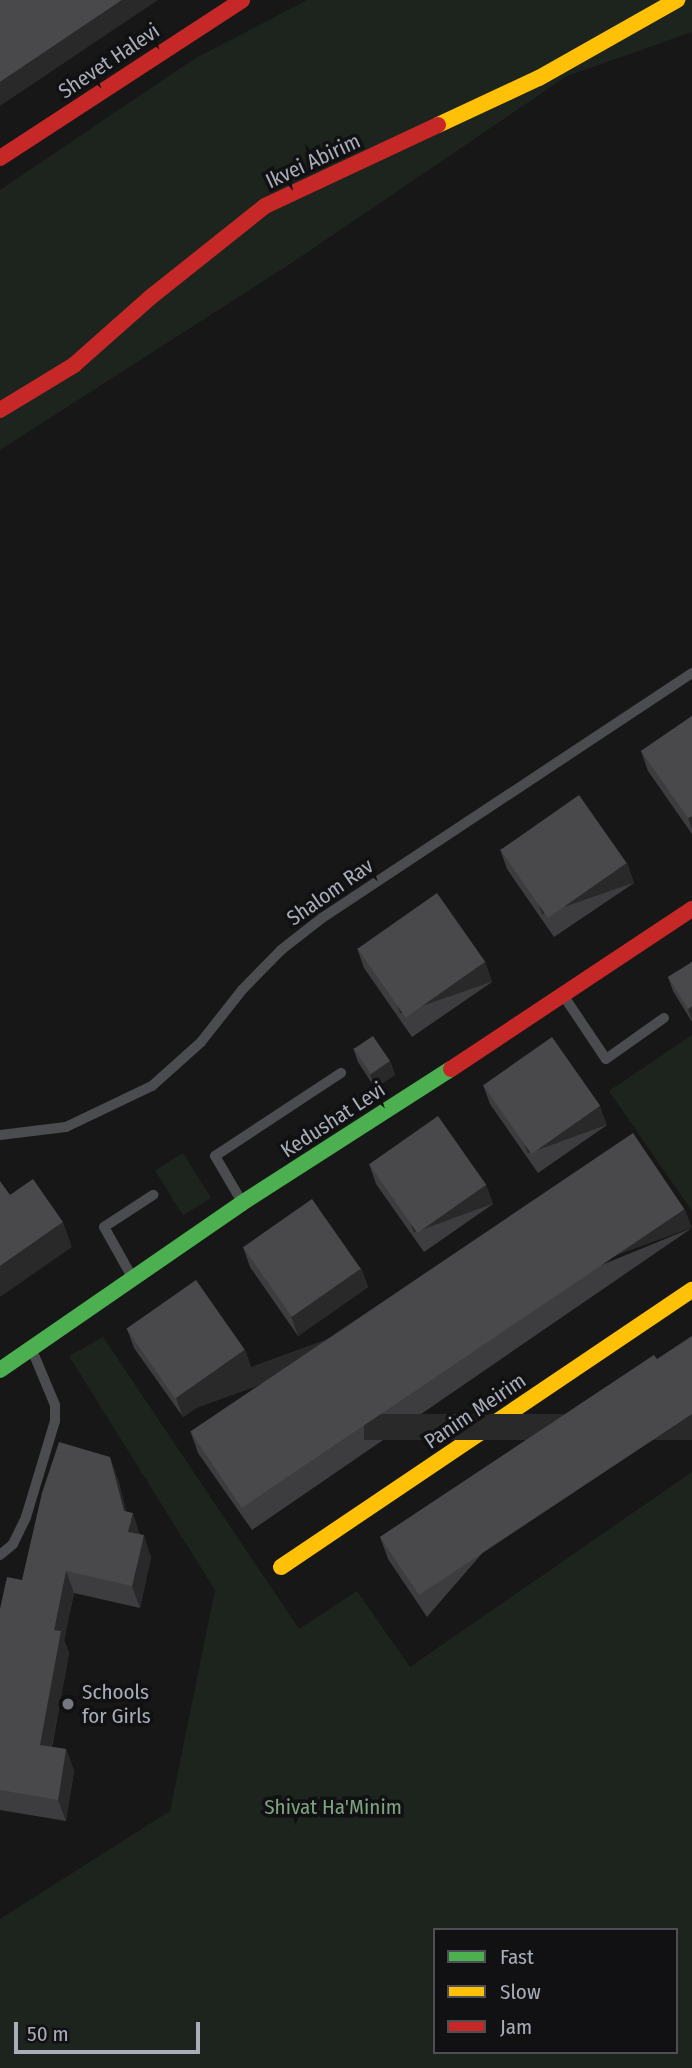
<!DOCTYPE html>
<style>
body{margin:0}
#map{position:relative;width:692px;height:2068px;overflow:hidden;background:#171717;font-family:"Fira Sans Condensed",sans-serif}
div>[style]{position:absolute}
.green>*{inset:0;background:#1d241e;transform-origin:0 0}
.lane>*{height:10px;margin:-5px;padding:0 5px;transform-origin:5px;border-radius:5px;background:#4b4c50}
.fast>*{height:16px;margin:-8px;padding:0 8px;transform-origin:8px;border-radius:8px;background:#4caf50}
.slow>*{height:16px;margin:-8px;padding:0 8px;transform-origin:8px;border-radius:8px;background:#ffc107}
.jam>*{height:16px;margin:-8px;padding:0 8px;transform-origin:8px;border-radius:8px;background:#c62828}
.wall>*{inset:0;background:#3d3d3f}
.shaded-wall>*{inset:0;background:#29292a;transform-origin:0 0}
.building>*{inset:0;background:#49494c;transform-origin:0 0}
.dots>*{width:19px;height:19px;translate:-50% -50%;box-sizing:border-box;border:4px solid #111113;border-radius:50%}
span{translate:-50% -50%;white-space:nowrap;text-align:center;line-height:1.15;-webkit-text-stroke:7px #111113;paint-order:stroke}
.street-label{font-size:21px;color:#a8adb8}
.poi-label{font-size:21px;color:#a8adb8}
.left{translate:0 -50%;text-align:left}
.park-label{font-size:21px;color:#7fa381}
.legend{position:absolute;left:433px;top:1928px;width:245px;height:126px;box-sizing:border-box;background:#111113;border:2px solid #4d4f55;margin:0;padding:9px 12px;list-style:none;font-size:21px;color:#a8adb8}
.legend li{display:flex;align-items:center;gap:14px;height:35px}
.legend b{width:35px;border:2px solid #4d4f55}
.scale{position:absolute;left:14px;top:2022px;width:186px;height:32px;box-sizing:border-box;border:4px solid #a8adb8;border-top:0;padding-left:9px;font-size:21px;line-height:24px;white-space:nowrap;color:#a8adb8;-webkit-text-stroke:5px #111113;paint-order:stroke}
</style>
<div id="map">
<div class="green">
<i style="clip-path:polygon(307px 0,692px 0,692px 32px,567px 76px,293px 262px,0 450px,0 190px,194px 59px)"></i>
<i style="clip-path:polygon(692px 1035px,692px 1211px,609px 1091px)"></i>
<i style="left:183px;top:1153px;width:53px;height:33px;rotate:58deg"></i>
<i style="clip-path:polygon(evenodd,103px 1337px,299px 1629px,357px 1591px,410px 1667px,692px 1472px,692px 2068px,0 2068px,0 1919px,170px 1811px,215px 1590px,69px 1356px,103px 1337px,435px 1930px,676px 1930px,676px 2052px,435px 2052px,435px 1930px)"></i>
</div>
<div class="lane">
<i style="left:565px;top:998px;width:73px;rotate:56.1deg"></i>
<i style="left:606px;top:1059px;width:71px;rotate:-35.3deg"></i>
<i style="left:0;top:1135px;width:66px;rotate:-6.9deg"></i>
<i style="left:66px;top:1127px;width:95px;rotate:-25.5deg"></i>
<i style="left:152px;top:1086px;width:66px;rotate:-41.9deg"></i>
<i style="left:201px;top:1042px;width:66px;rotate:-51.7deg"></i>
<i style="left:242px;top:990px;width:56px;rotate:-45.7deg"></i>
<i style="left:281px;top:950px;width:52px;rotate:-38deg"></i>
<i style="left:322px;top:918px;width:444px;rotate:-33.5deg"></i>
<i style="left:242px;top:1202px;width:53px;rotate:-120.4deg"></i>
<i style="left:215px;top:1156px;width:151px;rotate:-33.4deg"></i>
<i style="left:132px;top:1277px;width:57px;rotate:-119.2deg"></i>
<i style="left:104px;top:1227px;width:59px;rotate:-33.1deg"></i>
<i style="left:0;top:1555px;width:17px;rotate:-40deg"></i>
<i style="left:13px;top:1544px;width:30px;rotate:-64deg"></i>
<i style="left:26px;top:1517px;width:100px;rotate:-73.2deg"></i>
<i style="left:55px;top:1421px;width:16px;rotate:-90deg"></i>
<i style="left:55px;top:1405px;width:60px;rotate:-112.7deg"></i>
</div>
<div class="fast">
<i style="left:0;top:1370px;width:294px;rotate:-34.6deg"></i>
<i style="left:242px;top:1203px;width:248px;rotate:-32.7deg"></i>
</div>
<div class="slow">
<i style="left:438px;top:125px;width:111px;rotate:-25deg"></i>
<i style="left:539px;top:78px;width:159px;rotate:-29.5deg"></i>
<i style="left:281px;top:1567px;width:496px;rotate:-34deg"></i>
</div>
<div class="jam">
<i style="left:0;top:158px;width:289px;rotate:-33.1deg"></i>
<i style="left:0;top:410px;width:87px;rotate:-31.3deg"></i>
<i style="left:74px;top:365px;width:104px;rotate:-41.5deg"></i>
<i style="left:152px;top:296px;width:144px;rotate:-38.5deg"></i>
<i style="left:265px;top:206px;width:191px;rotate:-25.1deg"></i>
<i style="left:451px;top:1069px;width:289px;rotate:-33.6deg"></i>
</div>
<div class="wall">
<i style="clip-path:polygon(692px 716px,692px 834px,648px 771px,641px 751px)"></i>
<i style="clip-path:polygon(500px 849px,627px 863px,634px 883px,554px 937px,507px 869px)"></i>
<i style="clip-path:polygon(357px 948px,485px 962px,492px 982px,412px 1037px,364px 968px)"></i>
<i style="clip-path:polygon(692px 962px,692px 1022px,673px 991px,668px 977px)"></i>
<i style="clip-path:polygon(353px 1048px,390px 1061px,395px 1075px,375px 1088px,358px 1062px)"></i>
<i style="clip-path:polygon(483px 1085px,607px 1125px,538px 1173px,490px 1104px)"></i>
<i style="clip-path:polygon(369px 1164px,486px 1185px,493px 1204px,424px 1252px,376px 1184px)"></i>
<i style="clip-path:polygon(692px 1228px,252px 1530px,198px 1453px,191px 1433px)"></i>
<i style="clip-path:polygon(243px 1247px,361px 1268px,368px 1287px,298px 1336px,250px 1267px)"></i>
<i style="clip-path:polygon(127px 1329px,252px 1369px,183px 1417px,134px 1348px)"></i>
<i style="clip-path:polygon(654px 1355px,427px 1617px,388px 1559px,380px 1537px)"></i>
<i style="clip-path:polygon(118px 1479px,126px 1512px,140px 1534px,151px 1557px,140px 1608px,74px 1593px,64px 1640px,69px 1653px,52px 1747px,66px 1749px,74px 1771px,66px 1821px,0 1810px,0 1609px,22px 1580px)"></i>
</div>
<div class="shaded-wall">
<i style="clip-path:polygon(122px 0,158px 0,0 106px,0 82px)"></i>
<i style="clip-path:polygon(692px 816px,692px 830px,688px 818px)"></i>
<i style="left:627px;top:863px;width:21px;height:97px;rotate:71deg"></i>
<i style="left:485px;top:962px;width:21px;height:97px;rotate:71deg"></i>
<i style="clip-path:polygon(692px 1006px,692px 1021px,688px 1009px)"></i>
<i style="clip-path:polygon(390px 1061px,395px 1075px,375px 1088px,370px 1075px)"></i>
<i style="left:600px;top:1106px;width:20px;height:84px;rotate:70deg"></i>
<i style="left:486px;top:1185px;width:20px;height:84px;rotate:70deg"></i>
<i style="left:685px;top:1209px;width:20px;height:533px;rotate:70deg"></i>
<i style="clip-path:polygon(63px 1222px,72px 1247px,0 1297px,0 1266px)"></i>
<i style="clip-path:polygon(361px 1268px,368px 1287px,298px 1336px,291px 1316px)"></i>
<i style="clip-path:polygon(245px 1349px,252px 1369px,183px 1417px,176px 1398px)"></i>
<i style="left:692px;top:1414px;width:26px;height:328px;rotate:90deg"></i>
<i style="clip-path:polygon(110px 1457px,118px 1479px,130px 1525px,133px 1513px,140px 1535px,128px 1532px)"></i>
<i style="clip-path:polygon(144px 1535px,151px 1557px,140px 1608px,132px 1586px)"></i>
<i style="clip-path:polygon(66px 1571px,74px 1593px,64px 1640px,69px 1653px,48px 1766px,40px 1745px,54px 1630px)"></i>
<i style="clip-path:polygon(66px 1749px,74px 1771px,66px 1821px,58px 1800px)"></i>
</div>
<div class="building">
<i style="clip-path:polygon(0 0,122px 0,0 82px)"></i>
<i style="clip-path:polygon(692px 716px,692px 816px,688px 818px,641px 751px)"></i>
<i style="left:579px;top:795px;width:83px;height:96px;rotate:55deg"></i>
<i style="left:437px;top:893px;width:84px;height:97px;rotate:55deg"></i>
<i style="clip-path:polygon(692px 962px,692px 1006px,688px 1009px,668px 977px)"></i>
<i style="left:373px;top:1036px;width:30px;height:23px;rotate:56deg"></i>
<i style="left:552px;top:1037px;width:84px;height:84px;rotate:55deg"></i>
<i style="left:438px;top:1116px;width:84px;height:84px;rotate:55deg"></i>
<i style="left:633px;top:1133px;width:92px;height:534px;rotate:56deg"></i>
<i style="clip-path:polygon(33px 1179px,63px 1222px,0 1266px,0 1181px,10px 1195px)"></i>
<i style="left:312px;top:1199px;width:85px;height:84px;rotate:55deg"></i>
<i style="left:196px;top:1280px;width:85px;height:85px;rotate:55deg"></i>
<i style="clip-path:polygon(692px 1336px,692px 1414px,419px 1595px,380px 1537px,654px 1355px,657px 1359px)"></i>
<i style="clip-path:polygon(59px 1442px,110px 1457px,124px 1511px,133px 1513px,128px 1532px,144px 1535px,132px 1586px,66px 1571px,54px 1630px,61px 1631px,40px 1745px,66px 1749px,58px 1800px,0 1790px,0 1609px,7px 1577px,22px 1580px,42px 1493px)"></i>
</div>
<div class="dots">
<i style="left:68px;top:1704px;background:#757880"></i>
</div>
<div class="street-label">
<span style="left:109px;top:61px;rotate:-34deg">Shevet Halevi</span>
<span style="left:313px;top:161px;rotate:-25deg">Ikvei Abirim</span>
<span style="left:330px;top:892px;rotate:-35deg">Shalom Rav</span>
<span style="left:333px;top:1120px;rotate:-33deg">Kedushat Levi</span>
<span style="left:475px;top:1411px;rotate:-34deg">Panim Meirim</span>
</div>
<div class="poi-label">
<span class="left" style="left:82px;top:1704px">Schools<br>for Girls</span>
</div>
<div class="park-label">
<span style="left:333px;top:1807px">Shivat Ha'Minim</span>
</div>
<ul class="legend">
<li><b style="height:9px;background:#4caf50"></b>Fast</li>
<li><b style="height:9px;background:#ffc107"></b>Slow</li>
<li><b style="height:9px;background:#c62828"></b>Jam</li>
</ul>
<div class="scale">50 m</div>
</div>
